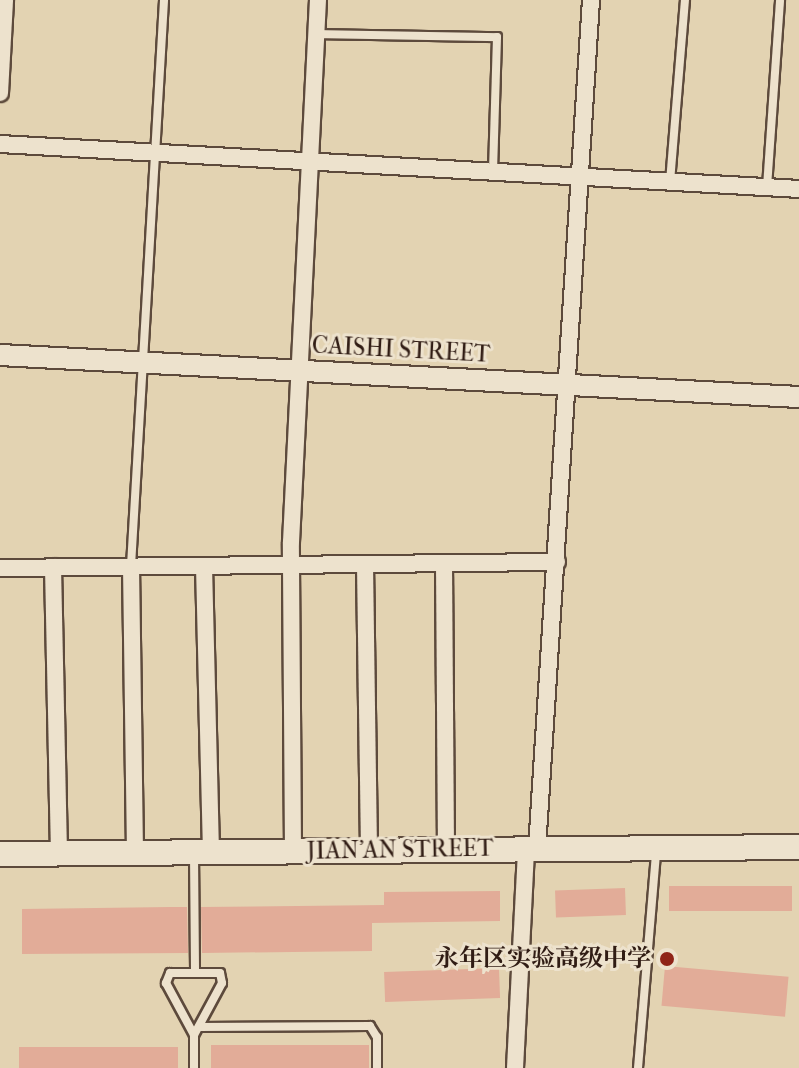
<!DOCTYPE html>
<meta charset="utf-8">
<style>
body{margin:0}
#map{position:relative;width:799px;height:1068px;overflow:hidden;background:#e3d3b2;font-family:"IM FELL French Canon","Noto Serif SC",serif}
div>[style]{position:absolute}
.building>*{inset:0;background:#e2ac98;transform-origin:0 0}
.roads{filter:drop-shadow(2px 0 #5d4a3c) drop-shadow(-2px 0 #5d4a3c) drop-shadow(0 2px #5d4a3c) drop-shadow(0 -2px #5d4a3c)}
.service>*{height:8px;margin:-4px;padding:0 4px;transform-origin:4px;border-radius:4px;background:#ede2cd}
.minor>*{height:16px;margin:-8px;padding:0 8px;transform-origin:8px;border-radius:8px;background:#ede2cd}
.tertiary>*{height:20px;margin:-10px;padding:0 10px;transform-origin:10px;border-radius:10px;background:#ede2cd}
.secondary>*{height:24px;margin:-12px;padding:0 12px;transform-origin:12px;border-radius:12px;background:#ede2cd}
.dots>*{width:22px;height:22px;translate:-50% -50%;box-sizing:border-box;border:4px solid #ede2cd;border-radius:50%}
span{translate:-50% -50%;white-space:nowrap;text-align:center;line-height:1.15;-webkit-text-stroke:6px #ede2cd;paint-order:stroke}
.street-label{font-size:24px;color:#301c14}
.poi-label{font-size:24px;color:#301c14;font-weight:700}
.right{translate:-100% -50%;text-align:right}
</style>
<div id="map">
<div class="building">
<i style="left:792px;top:886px;width:25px;height:123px;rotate:90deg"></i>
<i style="left:625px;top:888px;width:27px;height:70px;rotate:88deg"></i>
<i style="clip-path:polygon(500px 891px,500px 921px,372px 923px,372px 951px,202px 953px,201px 907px,384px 905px,384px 892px)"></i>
<i style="clip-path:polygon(170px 907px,187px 907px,188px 953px,22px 954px,22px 909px)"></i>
<i style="left:665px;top:966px;width:124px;height:40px;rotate:5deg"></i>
<i style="left:499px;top:968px;width:30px;height:115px;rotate:88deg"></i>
<i style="left:369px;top:1045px;width:23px;height:158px;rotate:90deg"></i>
<i style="left:178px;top:1047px;width:21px;height:159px;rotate:90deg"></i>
</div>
<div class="roads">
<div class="service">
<i style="left:317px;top:34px;width:180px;rotate:1deg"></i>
<i style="left:497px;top:37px;width:135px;rotate:91.7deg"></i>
<i style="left:670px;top:182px;width:183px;rotate:-85.3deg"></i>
<i style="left:767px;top:187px;width:187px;rotate:-86deg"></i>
<i style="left:131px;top:566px;width:567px;rotate:-86.66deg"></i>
<i style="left:194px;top:854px;width:119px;rotate:89.5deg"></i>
<i style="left:199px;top:1027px;width:171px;rotate:-0.3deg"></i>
<i style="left:370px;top:1026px;width:13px;rotate:58deg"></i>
<i style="left:377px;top:1037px;width:31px;rotate:90deg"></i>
<i style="left:194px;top:1068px;width:33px;rotate:-90deg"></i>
<i style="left:194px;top:1035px;width:59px;rotate:-61.7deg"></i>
<i style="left:222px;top:983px;width:10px;rotate:-101deg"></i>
<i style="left:220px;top:973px;width:50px;rotate:180deg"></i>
<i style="left:170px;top:973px;width:11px;rotate:112deg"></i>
<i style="left:166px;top:983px;width:59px;rotate:61.7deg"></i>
<i style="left:638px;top:1068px;width:216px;rotate:-85.2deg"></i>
</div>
<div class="minor">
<i style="left:0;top:93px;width:93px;rotate:-86.9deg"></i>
<i style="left:0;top:144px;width:800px;rotate:3.22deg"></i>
<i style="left:444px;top:563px;width:287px;rotate:89.6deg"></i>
<i style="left:365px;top:564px;width:286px;rotate:89.2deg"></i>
<i style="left:131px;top:566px;width:287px;rotate:89.2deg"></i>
<i style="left:204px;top:566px;width:286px;rotate:88.6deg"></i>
<i style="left:53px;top:567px;width:286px;rotate:88.8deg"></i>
<i style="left:0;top:568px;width:557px;rotate:-0.62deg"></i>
<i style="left:537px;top:849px;width:851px;rotate:-86.36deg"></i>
<i style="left:293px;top:851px;width:309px;rotate:-90.4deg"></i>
<i style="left:291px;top:542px;width:543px;rotate:-87.15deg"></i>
<i style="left:515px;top:1068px;width:219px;rotate:-87.1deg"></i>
</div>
<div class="tertiary">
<i style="left:0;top:355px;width:800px;rotate:3.01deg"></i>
</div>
<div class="secondary">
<i style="left:0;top:854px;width:799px;rotate:-0.5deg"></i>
</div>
</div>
<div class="dots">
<i style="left:667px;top:959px;background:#8f2418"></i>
</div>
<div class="street-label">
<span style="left:401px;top:350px;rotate:3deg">CAISHI STREET</span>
<span style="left:400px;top:850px;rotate:-1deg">JIAN'AN STREET</span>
</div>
<div class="poi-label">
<span class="right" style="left:651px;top:959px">永年区实验高级中学</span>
</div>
</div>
